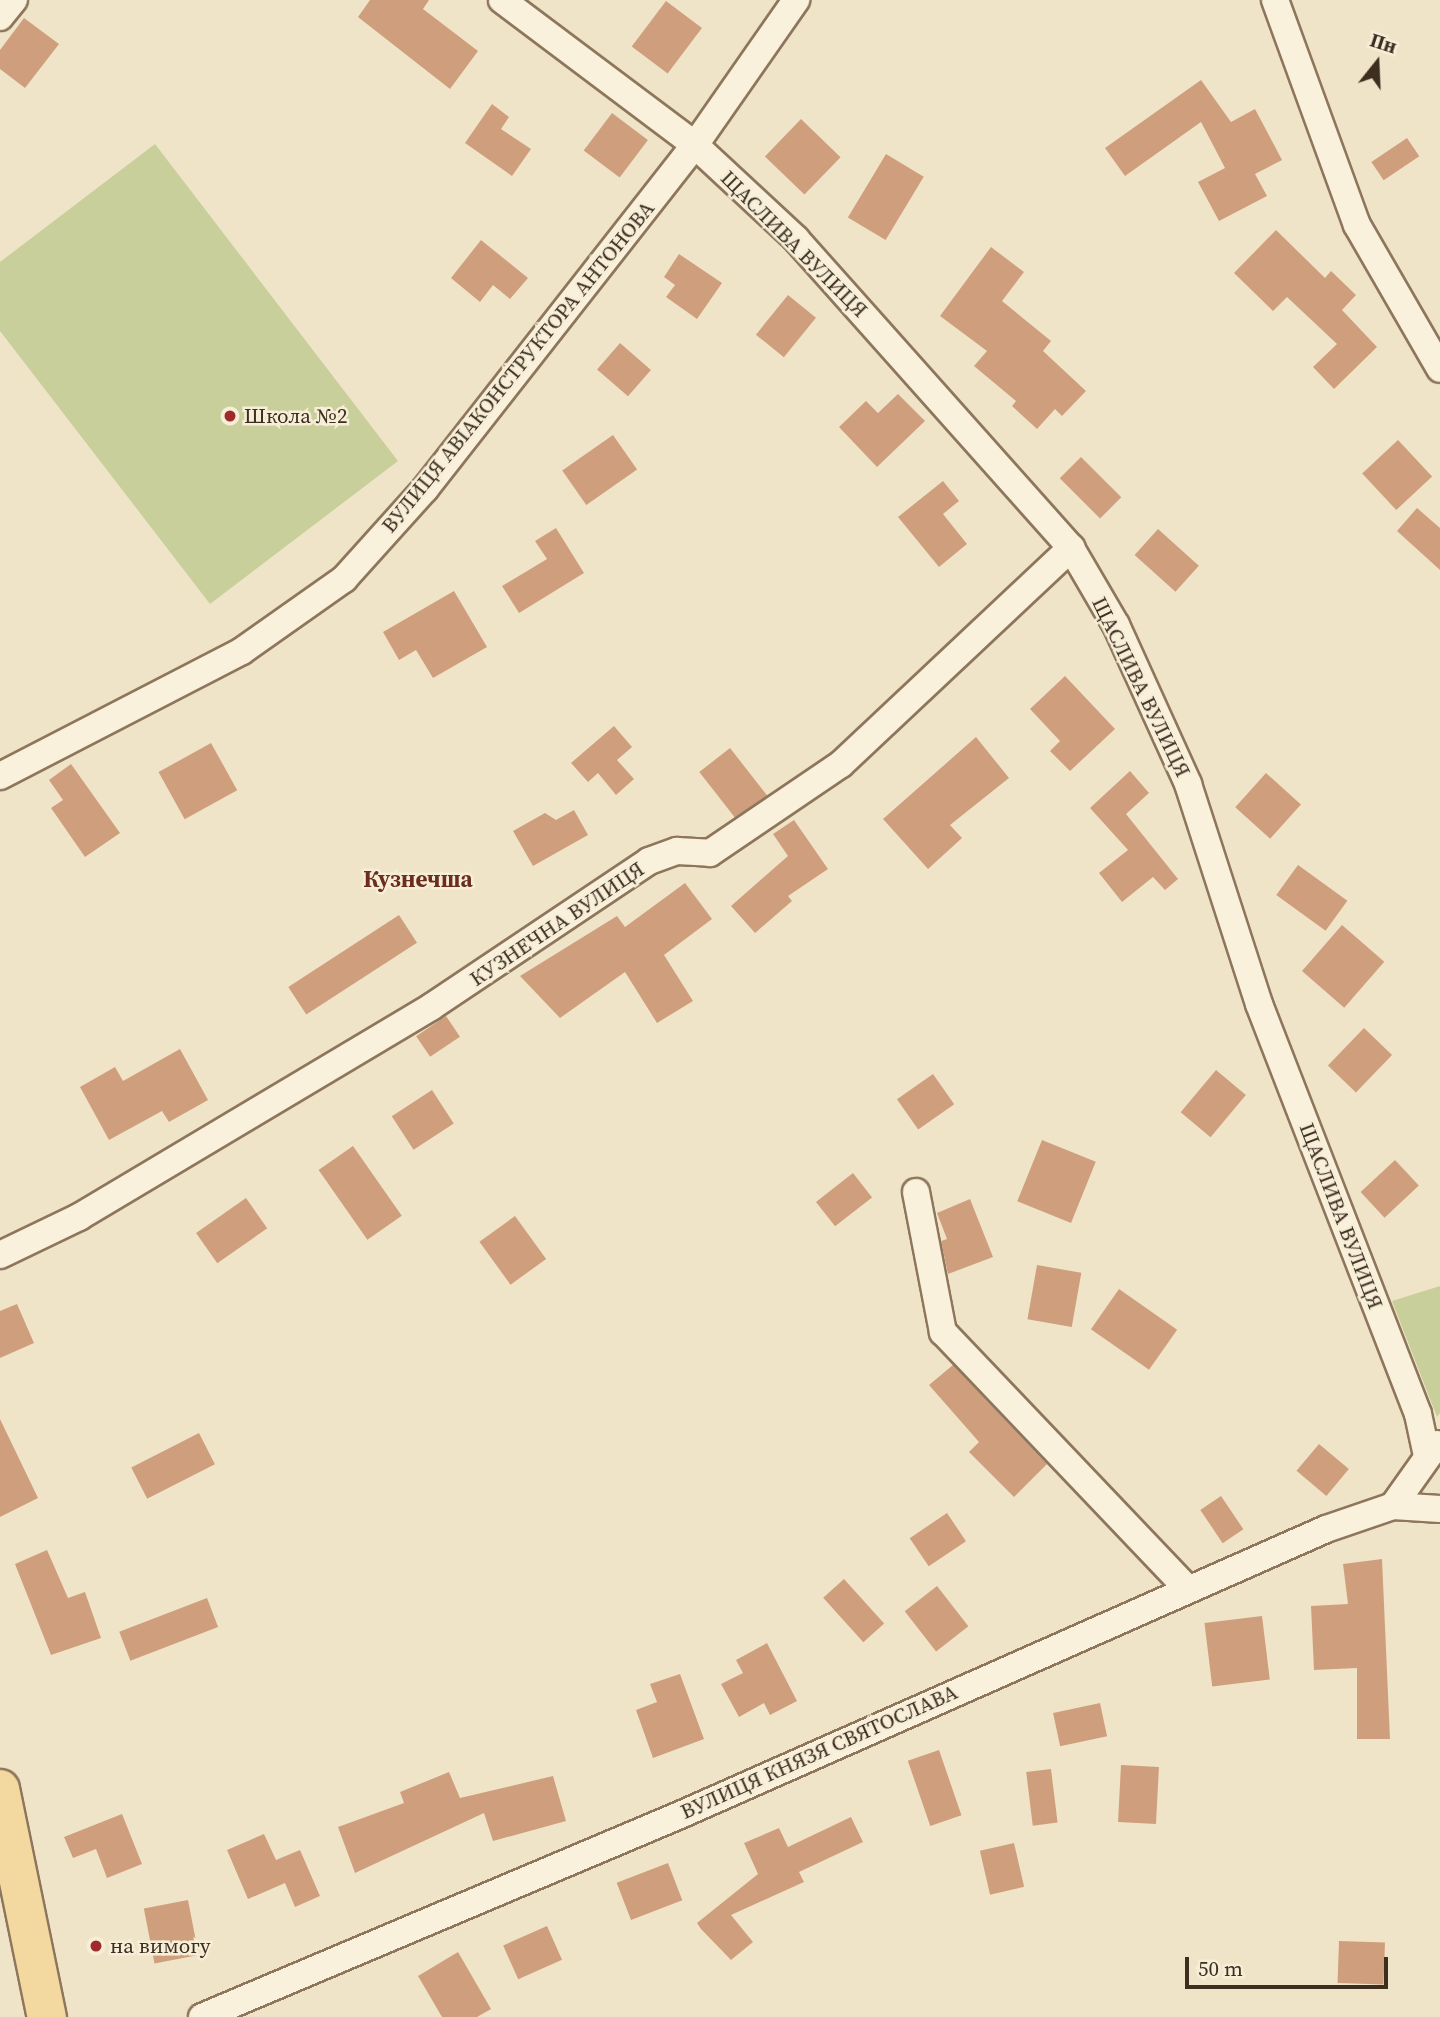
<!DOCTYPE html>
<meta charset="utf-8">
<style>
body{margin:0}
#map{position:relative;width:1440px;height:2017px;overflow:hidden;background:#f0e4c8;font-family:"Source Serif 4",serif}
div>[style]{position:absolute}
.green>*{inset:0;background:#c9cf9b}
.building>*{inset:0;background:#cf9f7d;transform-origin:0 0}
.roads{filter:drop-shadow(2px 0 #8d765c) drop-shadow(-2px 0 #8d765c) drop-shadow(0 2px #8d765c) drop-shadow(0 -2px #8d765c)}
.minor>*{height:26px;margin:-13px;padding:0 13px;transform-origin:13px;border-radius:13px;background:#faf1dc}
.primary>*{height:38px;margin:-19px;padding:0 19px;transform-origin:19px;border-radius:19px;background:#f3d9a0}
.dots>*{width:19px;height:19px;translate:-50% -50%;box-sizing:border-box;border:4px solid #f7eed8;border-radius:50%}
span{translate:-50% -50%;white-space:nowrap;text-align:center;line-height:1.15;-webkit-text-stroke:5px #f7eed8;paint-order:stroke}
.street-label{font-size:21px;color:#3d2e20}
.poi-label{font-size:21px;color:#3d2e20}
.left{translate:0 -50%;text-align:left}
.neighbourhood-label{font-size:23px;color:#6b2e1e;font-weight:700}
.north{position:absolute;left:1342px;top:28px;width:70px;height:70px;-webkit-text-stroke:5px #f7eed8;paint-order:stroke;rotate:18deg;font-size:19px;font-weight:700;line-height:28px;text-align:center;color:#3d2e20}
.north::after{content:'';display:block;margin:auto;width:24px;height:32px;background:#3d2e20;clip-path:polygon(50% 0,100% 100%,50% 72%,0 100%)}
.scale{position:absolute;left:1185px;top:1957px;width:203px;height:32px;box-sizing:border-box;border:4px solid #3d2e20;border-top:0;padding-left:9px;font-size:21px;line-height:24px;white-space:nowrap;color:#3d2e20;-webkit-text-stroke:5px #f7eed8;paint-order:stroke}
</style>
<div id="map">
<div class="green">
<i style="clip-path:polygon(155px 144px,398px 461px,210px 604px,0 331px,0 262px)"></i>
<i style="clip-path:polygon(1440px 1286px,1440px 1413px,1437px 1417px,1392px 1301px)"></i>
</div>
<div class="building">
<i style="clip-path:polygon(370px 0,429px 0,423px 9px,478px 51px,450px 89px,358px 17px)"></i>
<i style="left:666px;top:1px;width:45px;height:57px;rotate:37deg"></i>
<i style="clip-path:polygon(24px 18px,59px 44px,25px 88px,0 69px,0 50px)"></i>
<i style="clip-path:polygon(1201px 80px,1231px 122px,1255px 109px,1282px 160px,1255px 174px,1267px 196px,1219px 221px,1198px 182px,1225px 168px,1201px 122px,1125px 176px,1105px 148px)"></i>
<i style="clip-path:polygon(492px 104px,509px 117px,501px 129px,531px 149px,512px 176px,465px 143px)"></i>
<i style="left:612px;top:113px;width:45px;height:47px;rotate:37deg"></i>
<i style="left:801px;top:119px;width:55px;height:52px;rotate:44deg"></i>
<i style="left:1407px;top:138px;width:22px;height:43px;rotate:56deg"></i>
<i style="left:886px;top:154px;width:44px;height:74px;rotate:31deg"></i>
<i style="clip-path:polygon(1276px 230px,1325px 278px,1331px 271px,1356px 295px,1342px 310px,1377px 347px,1334px 389px,1313px 367px,1337px 344px,1287px 297px,1273px 311px,1234px 273px)"></i>
<i style="clip-path:polygon(481px 240px,528px 278px,510px 299px,493px 285px,480px 302px,451px 278px)"></i>
<i style="clip-path:polygon(991px 247px,1024px 272px,1002px 301px,1051px 341px,1043px 351px,1086px 391px,1062px 416px,1055px 409px,1037px 429px,1012px 406px,1016px 401px,974px 366px,987px 351px,940px 316px)"></i>
<i style="clip-path:polygon(679px 254px,722px 283px,697px 319px,666px 297px,675px 285px,664px 277px)"></i>
<i style="left:788px;top:295px;width:36px;height:51px;rotate:39deg"></i>
<i style="left:620px;top:343px;width:41px;height:35px;rotate:41deg"></i>
<i style="clip-path:polygon(898px 394px,925px 421px,877px 467px,839px 427px,866px 401px,878px 413px)"></i>
<i style="left:613px;top:435px;width:42px;height:62px;rotate:55deg"></i>
<i style="left:1398px;top:440px;width:50px;height:49px;rotate:47deg"></i>
<i style="left:1081px;top:457px;width:57px;height:30px;rotate:45deg"></i>
<i style="clip-path:polygon(943px 481px,959px 501px,943px 514px,967px 544px,939px 567px,898px 517px)"></i>
<i style="clip-path:polygon(1417px 508px,1440px 528px,1440px 570px,1397px 531px)"></i>
<i style="clip-path:polygon(556px 528px,584px 573px,519px 613px,502px 586px,547px 559px,535px 541px)"></i>
<i style="left:1158px;top:529px;width:55px;height:35px;rotate:42deg"></i>
<i style="clip-path:polygon(454px 591px,487px 647px,433px 678px,416px 650px,399px 660px,383px 632px)"></i>
<i style="clip-path:polygon(1065px 676px,1115px 729px,1070px 771px,1050px 751px,1060px 741px,1030px 709px)"></i>
<i style="clip-path:polygon(614px 726px,632px 747px,617px 760px,634px 779px,616px 795px,598px 773px,588px 782px,571px 763px)"></i>
<i style="clip-path:polygon(976px 737px,1009px 778px,950px 825px,962px 838px,928px 869px,883px 819px)"></i>
<i style="left:211px;top:743px;width:54px;height:60px;rotate:61deg"></i>
<i style="left:730px;top:748px;width:61px;height:39px;rotate:52deg"></i>
<i style="clip-path:polygon(71px 764px,120px 833px,85px 857px,51px 808px,63px 800px,49px 780px)"></i>
<i style="clip-path:polygon(1130px 771px,1149px 793px,1126px 814px,1178px 879px,1165px 890px,1153px 877px,1122px 902px,1099px 873px,1128px 850px,1090px 808px)"></i>
<i style="left:1266px;top:773px;width:47px;height:46px;rotate:42deg"></i>
<i style="clip-path:polygon(574px 810px,588px 835px,533px 866px,513px 831px,545px 813px,556px 820px)"></i>
<i style="clip-path:polygon(794px 820px,828px 869px,788px 896px,792px 901px,755px 933px,731px 906px,788px 856px,773px 834px)"></i>
<i style="left:1298px;top:865px;width:61px;height:37px;rotate:36deg"></i>
<i style="clip-path:polygon(685px 883px,712px 919px,664px 955px,693px 1001px,657px 1023px,625px 972px,560px 1018px,520px 976px,617px 916px,625px 927px)"></i>
<i style="left:399px;top:915px;width:33px;height:132px;rotate:57deg"></i>
<i style="left:1342px;top:925px;width:56px;height:61px;rotate:41deg"></i>
<i style="left:446px;top:1016px;width:25px;height:36px;rotate:56deg"></i>
<i style="left:1364px;top:1028px;width:39px;height:52px;rotate:44deg"></i>
<i style="clip-path:polygon(180px 1049px,208px 1100px,169px 1122px,162px 1111px,109px 1140px,80px 1087px,115px 1067px,123px 1081px)"></i>
<i style="left:1216px;top:1070px;width:39px;height:55px;rotate:40deg"></i>
<i style="left:933px;top:1074px;width:37px;height:44px;rotate:55deg"></i>
<i style="left:432px;top:1090px;width:40px;height:48px;rotate:57deg"></i>
<i style="left:1042px;top:1140px;width:58px;height:66px;rotate:22deg"></i>
<i style="left:353px;top:1146px;width:85px;height:42px;rotate:55deg"></i>
<i style="left:1395px;top:1160px;width:35px;height:47px;rotate:47deg"></i>
<i style="left:853px;top:1173px;width:31px;height:47px;rotate:52deg"></i>
<i style="left:246px;top:1198px;width:37px;height:61px;rotate:55deg"></i>
<i style="clip-path:polygon(970px 1199px,993px 1257px,948px 1274px,941px 1241px,947px 1239px,937px 1213px)"></i>
<i style="left:515px;top:1216px;width:53px;height:44px;rotate:54deg"></i>
<i style="left:1037px;top:1265px;width:45px;height:55px;rotate:10deg"></i>
<i style="left:1119px;top:1289px;width:71px;height:49px;rotate:35deg"></i>
<i style="clip-path:polygon(17px 1304px,34px 1343px,0 1358px,0 1311px)"></i>
<i style="clip-path:polygon(953px 1365px,1047px 1464px,1014px 1497px,969px 1452px,979px 1442px,929px 1385px)"></i>
<i style="clip-path:polygon(0 1419px,38px 1498px,0 1517px)"></i>
<i style="left:199px;top:1433px;width:35px;height:76px;rotate:63deg"></i>
<i style="left:1319px;top:1444px;width:39px;height:35px;rotate:40deg"></i>
<i style="left:1221px;top:1496px;width:40px;height:25px;rotate:56deg"></i>
<i style="left:947px;top:1513px;width:34px;height:45px;rotate:56deg"></i>
<i style="clip-path:polygon(47px 1550px,68px 1598px,85px 1592px,101px 1638px,51px 1655px,15px 1564px)"></i>
<i style="clip-path:polygon(1382px 1559px,1390px 1739px,1357px 1739px,1357px 1668px,1314px 1670px,1311px 1606px,1348px 1604px,1343px 1564px)"></i>
<i style="left:844px;top:1579px;width:60px;height:28px;rotate:48deg"></i>
<i style="left:937px;top:1586px;width:51px;height:41px;rotate:52deg"></i>
<i style="left:207px;top:1598px;width:31px;height:94px;rotate:69deg"></i>
<i style="left:1262px;top:1616px;width:64px;height:58px;rotate:83deg"></i>
<i style="clip-path:polygon(767px 1643px,797px 1701px,770px 1715px,764px 1703px,739px 1717px,721px 1684px,743px 1673px,736px 1660px)"></i>
<i style="clip-path:polygon(680px 1674px,704px 1739px,653px 1758px,636px 1710px,657px 1702px,650px 1684px)"></i>
<i style="left:1100px;top:1703px;width:34px;height:48px;rotate:78deg"></i>
<i style="left:939px;top:1750px;width:69px;height:33px;rotate:71deg"></i>
<i style="left:1121px;top:1765px;width:38px;height:57px;rotate:3deg"></i>
<i style="left:1051px;top:1769px;width:54px;height:25px;rotate:83deg"></i>
<i style="clip-path:polygon(449px 1772px,460px 1798px,553px 1776px,566px 1821px,493px 1841px,484px 1813px,355px 1873px,338px 1827px,404px 1803px,400px 1792px)"></i>
<i style="clip-path:polygon(122px 1814px,142px 1864px,107px 1878px,96px 1849px,73px 1858px,64px 1837px)"></i>
<i style="clip-path:polygon(851px 1817px,863px 1842px,799px 1872px,804px 1882px,731px 1915px,753px 1942px,731px 1960px,701px 1929px,697px 1923px,758px 1874px,744px 1843px,779px 1828px,788px 1847px)"></i>
<i style="clip-path:polygon(264px 1834px,276px 1860px,300px 1850px,320px 1896px,295px 1907px,285px 1883px,248px 1899px,227px 1850px)"></i>
<i style="left:1014px;top:1843px;width:45px;height:35px;rotate:77deg"></i>
<i style="left:668px;top:1863px;width:40px;height:55px;rotate:69deg"></i>
<i style="left:188px;top:1900px;width:56px;height:45px;rotate:79deg"></i>
<i style="left:547px;top:1926px;width:37px;height:48px;rotate:66deg"></i>
<i style="left:1339px;top:1941px;width:46px;height:42px;rotate:2deg"></i>
<i style="clip-path:polygon(458px 1952px,491px 2009px,477px 2017px,442px 2017px,418px 1976px)"></i>
</div>
<div class="roads">
<div class="minor">
<i style="left:502px;top:0;width:241px;rotate:36.9deg"></i>
<i style="left:695px;top:145px;width:138px;rotate:42.9deg"></i>
<i style="left:796px;top:239px;width:414px;rotate:48.3deg"></i>
<i style="left:1071px;top:548px;width:89px;rotate:59.7deg"></i>
<i style="left:1116px;top:625px;width:175px;rotate:65.6deg"></i>
<i style="left:1188px;top:784px;width:231px;rotate:72.1deg"></i>
<i style="left:1259px;top:1004px;width:440px;rotate:68.8deg"></i>
<i style="left:1418px;top:1414px;width:43px;rotate:77.9deg"></i>
<i style="left:1275px;top:0;width:239px;rotate:70deg"></i>
<i style="left:1357px;top:225px;width:166px;rotate:60deg"></i>
<i style="left:0;top:17px;width:22px;rotate:-51deg"></i>
<i style="left:0;top:776px;width:272px;rotate:-27.3deg"></i>
<i style="left:242px;top:651px;width:125px;rotate:-35.2deg"></i>
<i style="left:344px;top:579px;width:121px;rotate:-48deg"></i>
<i style="left:425px;top:489px;width:437px;rotate:-51.9deg"></i>
<i style="left:695px;top:145px;width:177px;rotate:-55.1deg"></i>
<i style="left:916px;top:1192px;width:143px;rotate:79.1deg"></i>
<i style="left:943px;top:1332px;width:354px;rotate:46.4deg"></i>
<i style="left:0;top:1255px;width:88px;rotate:-25.7deg"></i>
<i style="left:79px;top:1217px;width:410px;rotate:-30.8deg"></i>
<i style="left:431px;top:1007px;width:262px;rotate:-33.8deg"></i>
<i style="left:649px;top:861px;width:30px;rotate:-20deg"></i>
<i style="left:677px;top:851px;width:33px;rotate:3deg"></i>
<i style="left:710px;top:853px;width:158px;rotate:-34.2deg"></i>
<i style="left:841px;top:764px;width:316px;rotate:-43.2deg"></i>
<i style="left:1393px;top:1506px;width:76px;rotate:-54.6deg"></i>
<i style="left:202px;top:2017px;width:519px;rotate:-22.91deg"></i>
<i style="left:680px;top:1815px;width:706px;rotate:-23.88deg"></i>
<i style="left:1326px;top:1529px;width:71px;rotate:-18.9deg"></i>
<i style="left:1393px;top:1506px;width:47px;rotate:3.7deg"></i>
</div>
<div class="primary">
<i style="left:0;top:1789px;width:233px;rotate:78.4deg"></i>
</div>
</div>
<div class="dots">
<i style="left:230px;top:416px;background:#9e2a2b"></i>
<i style="left:96px;top:1946px;background:#9e2a2b"></i>
</div>
<div class="street-label">
<span style="left:794px;top:244px;rotate:45deg">ЩАСЛИВА ВУЛИЦЯ</span>
<span style="left:518px;top:367px;rotate:-51deg">ВУЛИЦЯ АВІАКОНСТРУКТОРА АНТОНОВА</span>
<span style="left:1141px;top:687px;rotate:64deg">ЩАСЛИВА ВУЛИЦЯ</span>
<span style="left:557px;top:924px;rotate:-34deg">КУЗНЕЧНА ВУЛИЦЯ</span>
<span style="left:1341px;top:1216px;rotate:69deg">ЩАСЛИВА ВУЛИЦЯ</span>
<span style="left:819px;top:1752px;rotate:-24deg">ВУЛИЦЯ КНЯЗЯ СВЯТОСЛАВА</span>
</div>
<div class="poi-label">
<span class="left" style="left:244px;top:416px">Школа №2</span>
<span class="left" style="left:110px;top:1946px">на вимогу</span>
</div>
<div class="neighbourhood-label">
<span style="left:418px;top:879px">Кузнечша</span>
</div>
<div class="north">Пн</div>
<div class="scale">50 m</div>
</div>
